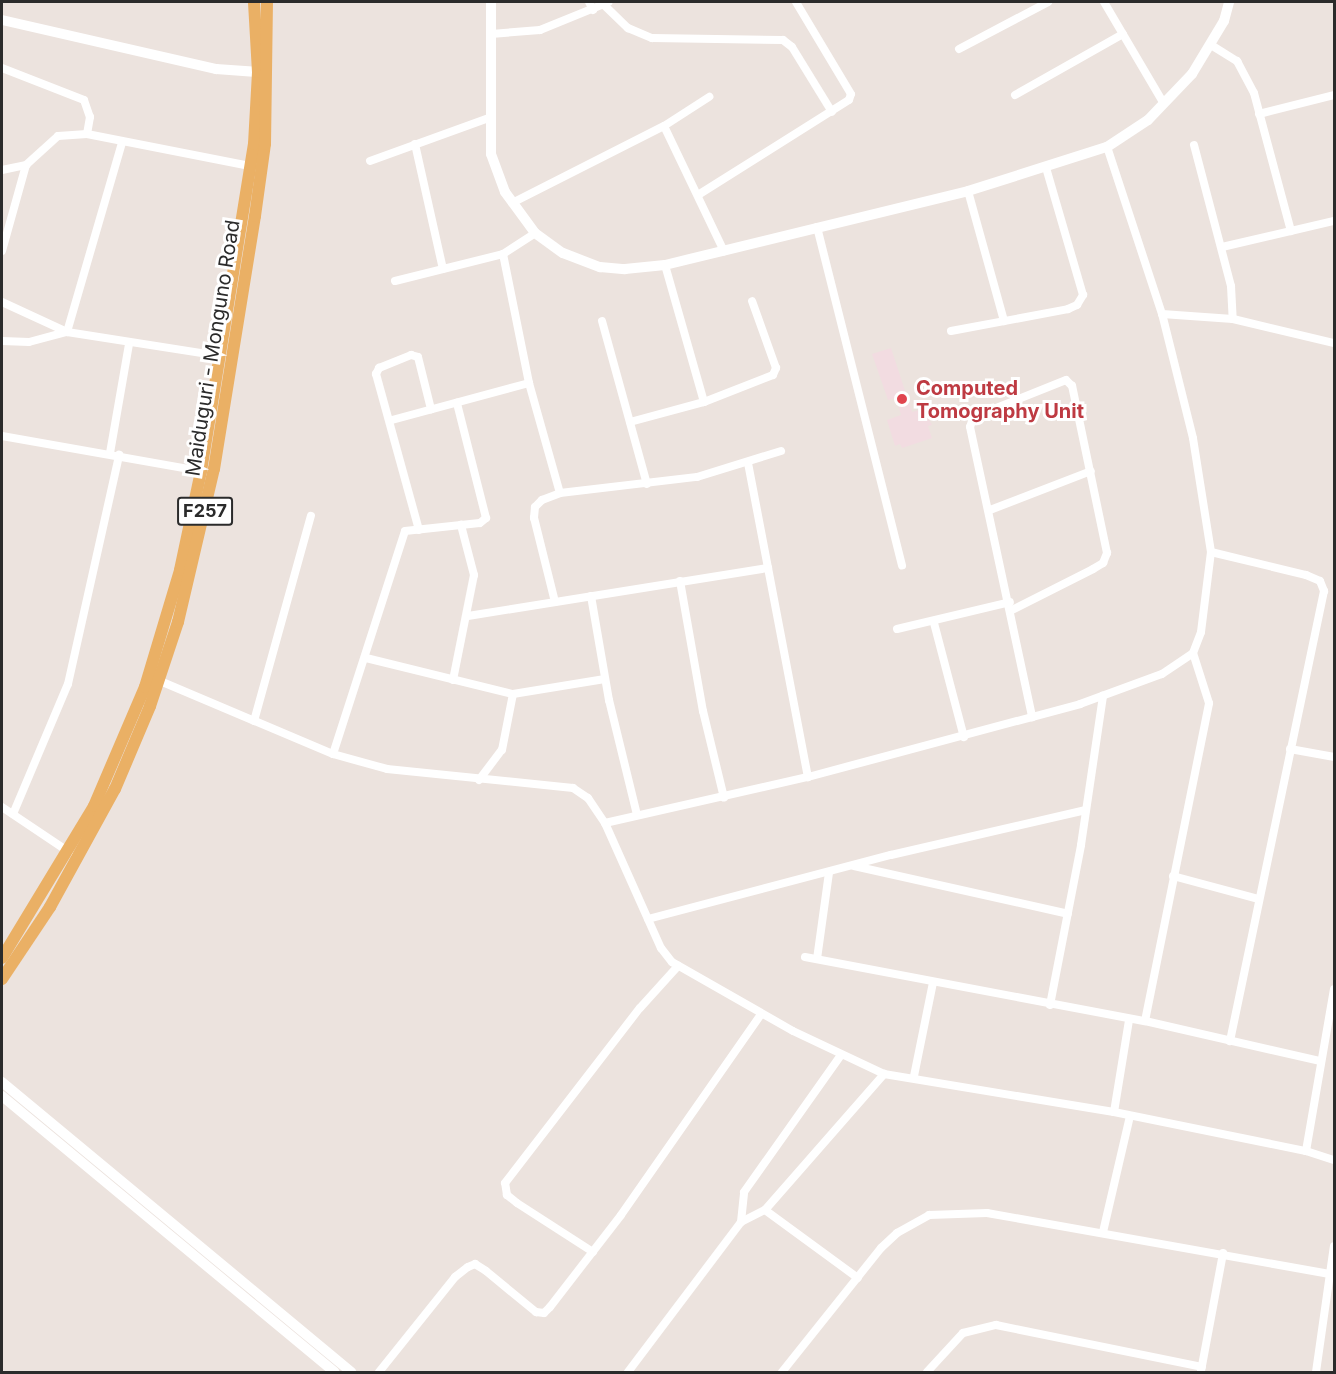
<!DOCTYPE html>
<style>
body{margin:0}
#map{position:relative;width:1336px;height:1374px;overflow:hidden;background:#ece3de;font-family:Inter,sans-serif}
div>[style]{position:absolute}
.medical>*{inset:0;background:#f2dce1}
.minor>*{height:8px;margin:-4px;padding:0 4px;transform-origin:4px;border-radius:4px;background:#fff}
.tertiary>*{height:10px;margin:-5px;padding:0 5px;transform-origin:5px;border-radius:5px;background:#fff}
.primary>*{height:12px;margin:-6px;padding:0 6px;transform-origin:6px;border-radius:6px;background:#eab065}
.dots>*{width:16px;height:16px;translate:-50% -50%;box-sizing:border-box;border:3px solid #fff;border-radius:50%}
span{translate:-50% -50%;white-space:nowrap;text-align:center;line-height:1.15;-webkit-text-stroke:6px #fff;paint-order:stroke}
.shield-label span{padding:2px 4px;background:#fff;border:2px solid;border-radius:4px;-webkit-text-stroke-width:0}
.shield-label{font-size:18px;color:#2b2b2b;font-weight:700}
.street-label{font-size:20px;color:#2b2b2b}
.health-label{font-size:20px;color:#be3a42;font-weight:700}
.left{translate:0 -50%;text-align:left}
.frame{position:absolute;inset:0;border:3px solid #2b2b2b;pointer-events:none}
</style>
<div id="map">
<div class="medical">
<i style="clip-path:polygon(891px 348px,912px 412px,923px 409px,932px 425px,928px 426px,932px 438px,902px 448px,900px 444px,895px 446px,887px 420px,901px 415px,896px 398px,888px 400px,872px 354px)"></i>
</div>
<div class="minor">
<i style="left:589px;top:2px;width:9px;rotate:63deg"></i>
<i style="left:1104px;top:2px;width:118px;rotate:59.5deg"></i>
<i style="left:603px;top:4px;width:35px;rotate:44deg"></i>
<i style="left:628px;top:28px;width:26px;rotate:23deg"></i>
<i style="left:652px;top:38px;width:131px;rotate:0.9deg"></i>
<i style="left:783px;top:40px;width:11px;rotate:38deg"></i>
<i style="left:792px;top:47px;width:76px;rotate:58.4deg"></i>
<i style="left:491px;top:34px;width:49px;rotate:-4.7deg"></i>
<i style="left:540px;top:30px;width:74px;rotate:-22.1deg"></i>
<i style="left:1211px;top:45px;width:31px;rotate:32deg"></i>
<i style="left:1237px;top:61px;width:36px;rotate:62deg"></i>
<i style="left:1254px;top:93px;width:143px;rotate:75deg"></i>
<i style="left:959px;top:49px;width:101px;rotate:-27.8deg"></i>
<i style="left:2px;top:68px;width:88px;rotate:21.3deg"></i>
<i style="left:84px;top:100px;width:18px;rotate:71deg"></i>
<i style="left:90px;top:117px;width:17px;rotate:100deg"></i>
<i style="left:1015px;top:95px;width:124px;rotate:-29.5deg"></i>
<i style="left:1259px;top:114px;width:77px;rotate:-14.2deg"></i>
<i style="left:664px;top:126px;width:139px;rotate:64.4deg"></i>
<i style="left:415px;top:144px;width:128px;rotate:77.4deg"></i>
<i style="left:1194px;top:145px;width:146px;rotate:75.3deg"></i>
<i style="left:1231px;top:286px;width:33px;rotate:87deg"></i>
<i style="left:370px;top:161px;width:127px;rotate:-19.9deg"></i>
<i style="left:2px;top:170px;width:25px;rotate:-12deg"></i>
<i style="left:968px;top:191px;width:135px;rotate:74.5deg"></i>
<i style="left:698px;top:195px;width:178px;rotate:-32.2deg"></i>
<i style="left:849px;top:100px;width:6px;rotate:-72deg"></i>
<i style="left:851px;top:94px;width:107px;rotate:-120.9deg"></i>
<i style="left:512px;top:203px;width:170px;rotate:-26.9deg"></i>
<i style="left:664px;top:126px;width:54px;rotate:-32.8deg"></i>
<i style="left:817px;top:227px;width:349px;rotate:75.9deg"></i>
<i style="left:1222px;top:247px;width:115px;rotate:-13.1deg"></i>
<i style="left:2px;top:251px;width:89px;rotate:-74.4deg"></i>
<i style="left:26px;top:165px;width:43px;rotate:-42.2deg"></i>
<i style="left:58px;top:136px;width:29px;rotate:-4deg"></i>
<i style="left:87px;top:134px;width:166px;rotate:11.1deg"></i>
<i style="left:503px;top:254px;width:132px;rotate:78.6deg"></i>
<i style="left:529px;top:383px;width:114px;rotate:74.3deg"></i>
<i style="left:665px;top:265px;width:142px;rotate:74.1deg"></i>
<i style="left:395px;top:281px;width:111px;rotate:-14deg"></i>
<i style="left:503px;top:254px;width:38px;rotate:-33deg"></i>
<i style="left:2px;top:302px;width:72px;rotate:24.8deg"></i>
<i style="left:67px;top:332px;width:156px;rotate:8.9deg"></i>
<i style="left:1162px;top:314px;width:71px;rotate:4deg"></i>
<i style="left:1233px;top:319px;width:104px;rotate:13.4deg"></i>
<i style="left:602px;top:321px;width:169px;rotate:74.6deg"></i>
<i style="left:951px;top:331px;width:119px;rotate:-10.6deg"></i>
<i style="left:1068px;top:309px;width:10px;rotate:-24deg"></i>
<i style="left:1077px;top:305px;width:12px;rotate:-59deg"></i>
<i style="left:1083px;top:295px;width:132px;rotate:-106.2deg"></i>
<i style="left:67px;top:332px;width:197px;rotate:-73.8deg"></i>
<i style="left:2px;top:341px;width:27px;rotate:2deg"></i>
<i style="left:29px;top:342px;width:38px;rotate:-15deg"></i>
<i style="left:392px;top:420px;width:142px;rotate:-15.1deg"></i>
<i style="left:630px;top:422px;width:77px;rotate:-15.1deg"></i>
<i style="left:704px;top:402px;width:74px;rotate:-21.4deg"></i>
<i style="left:773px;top:375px;width:8px;rotate:-67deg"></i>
<i style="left:776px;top:368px;width:71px;rotate:-109.7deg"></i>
<i style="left:2px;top:436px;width:202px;rotate:10deg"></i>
<i style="left:110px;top:453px;width:111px;rotate:-80.1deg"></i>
<i style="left:748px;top:463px;width:320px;rotate:79.2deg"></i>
<i style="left:990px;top:510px;width:108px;rotate:-21.1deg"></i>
<i style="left:419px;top:530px;width:162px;rotate:-105.4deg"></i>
<i style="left:376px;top:374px;width:7px;rotate:-63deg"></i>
<i style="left:379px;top:368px;width:35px;rotate:-22deg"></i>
<i style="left:411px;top:355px;width:7px;rotate:16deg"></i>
<i style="left:418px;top:357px;width:54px;rotate:76deg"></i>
<i style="left:1211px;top:552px;width:98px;rotate:13.6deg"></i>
<i style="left:1306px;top:575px;width:15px;rotate:23deg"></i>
<i style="left:1320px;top:581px;width:11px;rotate:68deg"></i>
<i style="left:1324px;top:591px;width:460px;rotate:101.8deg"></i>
<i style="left:680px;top:581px;width:132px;rotate:80deg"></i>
<i style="left:703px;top:711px;width:89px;rotate:76.4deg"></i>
<i style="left:591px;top:596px;width:106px;rotate:80.2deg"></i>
<i style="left:609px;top:700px;width:118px;rotate:76.3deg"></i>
<i style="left:555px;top:602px;width:87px;rotate:-104deg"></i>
<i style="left:534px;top:518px;width:11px;rotate:-85deg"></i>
<i style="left:535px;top:507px;width:10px;rotate:-45deg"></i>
<i style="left:542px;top:500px;width:19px;rotate:-21deg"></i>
<i style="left:560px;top:493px;width:138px;rotate:-6.7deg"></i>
<i style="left:697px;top:477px;width:88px;rotate:-17.2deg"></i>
<i style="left:1010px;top:611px;width:93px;rotate:-26.8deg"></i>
<i style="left:1093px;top:569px;width:12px;rotate:-31deg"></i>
<i style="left:1103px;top:563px;width:11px;rotate:-68deg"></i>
<i style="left:1107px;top:553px;width:171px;rotate:-101.8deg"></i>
<i style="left:1072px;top:386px;width:8px;rotate:-135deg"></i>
<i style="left:1066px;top:380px;width:92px;rotate:158.2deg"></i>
<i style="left:981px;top:414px;width:9px;rotate:153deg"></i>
<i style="left:973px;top:418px;width:9px;rotate:108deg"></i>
<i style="left:970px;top:427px;width:297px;rotate:77.9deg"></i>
<i style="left:468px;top:616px;width:304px;rotate:-9.1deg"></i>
<i style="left:934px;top:623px;width:118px;rotate:75.3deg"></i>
<i style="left:897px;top:629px;width:116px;rotate:-13.4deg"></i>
<i style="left:366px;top:658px;width:151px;rotate:13.8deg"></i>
<i style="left:513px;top:694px;width:93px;rotate:-9.3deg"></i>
<i style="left:453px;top:680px;width:107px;rotate:-78.7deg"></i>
<i style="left:474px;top:575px;width:52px;rotate:-104.6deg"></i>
<i style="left:160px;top:681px;width:188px;rotate:22.9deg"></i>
<i style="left:333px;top:754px;width:56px;rotate:15.5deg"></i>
<i style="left:387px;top:769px;width:187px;rotate:5.8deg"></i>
<i style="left:573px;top:788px;width:18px;rotate:34deg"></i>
<i style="left:588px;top:798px;width:30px;rotate:56deg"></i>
<i style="left:605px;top:823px;width:137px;rotate:65.9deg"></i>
<i style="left:661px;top:948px;width:18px;rotate:52deg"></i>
<i style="left:672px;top:962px;width:139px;rotate:29.7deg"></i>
<i style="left:793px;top:1031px;width:101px;rotate:25.3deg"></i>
<i style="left:884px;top:1074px;width:233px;rotate:9.4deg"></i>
<i style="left:1114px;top:1112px;width:196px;rotate:11.5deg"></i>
<i style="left:1306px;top:1151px;width:29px;rotate:18deg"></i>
<i style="left:254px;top:721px;width:213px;rotate:-74.5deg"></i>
<i style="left:1290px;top:749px;width:45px;rotate:10.3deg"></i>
<i style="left:333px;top:754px;width:234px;rotate:-72.1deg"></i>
<i style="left:405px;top:531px;width:75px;rotate:-6.1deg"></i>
<i style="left:480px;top:523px;width:8px;rotate:-40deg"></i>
<i style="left:486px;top:518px;width:119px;rotate:-104.2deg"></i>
<i style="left:479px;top:780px;width:38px;rotate:-53deg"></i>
<i style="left:502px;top:750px;width:57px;rotate:-78.9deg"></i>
<i style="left:2px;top:807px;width:81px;rotate:33.9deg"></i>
<i style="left:13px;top:814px;width:141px;rotate:-67.1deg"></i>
<i style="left:68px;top:684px;width:235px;rotate:-77.4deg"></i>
<i style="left:605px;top:823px;width:208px;rotate:-12.8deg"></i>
<i style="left:808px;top:777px;width:282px;rotate:-15deg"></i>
<i style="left:1080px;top:704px;width:87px;rotate:-20.1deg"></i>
<i style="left:1162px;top:674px;width:37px;rotate:-34deg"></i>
<i style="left:1193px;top:653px;width:22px;rotate:-69deg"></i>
<i style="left:1201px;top:632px;width:81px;rotate:-82.9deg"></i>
<i style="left:1211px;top:552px;width:115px;rotate:-99deg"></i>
<i style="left:1193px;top:438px;width:128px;rotate:-104deg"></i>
<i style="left:1162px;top:314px;width:176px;rotate:-108.2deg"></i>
<i style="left:854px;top:866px;width:219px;rotate:12.6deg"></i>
<i style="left:1173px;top:876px;width:88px;rotate:15.1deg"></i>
<i style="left:648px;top:919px;width:251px;rotate:-14.8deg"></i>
<i style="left:891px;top:855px;width:200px;rotate:-13deg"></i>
<i style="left:805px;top:957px;width:346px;rotate:10.7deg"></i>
<i style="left:1145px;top:1021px;width:179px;rotate:12.9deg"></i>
<i style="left:817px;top:959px;width:87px;rotate:-82.1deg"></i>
<i style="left:1050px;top:1005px;width:163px;rotate:-79deg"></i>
<i style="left:1081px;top:845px;width:151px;rotate:-81.6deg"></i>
<i style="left:1145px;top:1021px;width:324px;rotate:-78.6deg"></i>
<i style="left:1209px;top:703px;width:52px;rotate:-107.7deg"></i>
<i style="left:914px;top:1076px;width:95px;rotate:-78.5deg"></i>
<i style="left:1114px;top:1112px;width:93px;rotate:-80.7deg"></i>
<i style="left:1306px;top:1151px;width:164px;rotate:-80.2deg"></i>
<i style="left:765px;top:1210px;width:115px;rotate:36.2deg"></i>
<i style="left:741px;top:1222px;width:30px;rotate:-84deg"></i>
<i style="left:744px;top:1192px;width:168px;rotate:-54.7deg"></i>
<i style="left:1103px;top:1232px;width:119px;rotate:-76.9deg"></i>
<i style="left:593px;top:1252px;width:90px;rotate:-147.2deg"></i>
<i style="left:517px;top:1203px;width:13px;rotate:-141deg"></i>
<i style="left:507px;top:1195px;width:12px;rotate:-99deg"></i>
<i style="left:505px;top:1183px;width:221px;rotate:-52.4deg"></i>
<i style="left:640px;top:1008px;width:57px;rotate:-47.9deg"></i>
<i style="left:1201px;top:1371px;width:120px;rotate:-79.4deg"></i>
<i style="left:379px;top:1372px;width:122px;rotate:-51.3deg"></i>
<i style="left:455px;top:1277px;width:16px;rotate:-38deg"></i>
<i style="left:468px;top:1267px;width:8px;rotate:-23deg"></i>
<i style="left:475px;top:1264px;width:13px;rotate:32deg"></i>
<i style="left:486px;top:1271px;width:65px;rotate:39.4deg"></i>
<i style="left:536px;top:1312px;width:8px;rotate:7deg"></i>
<i style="left:544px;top:1313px;width:8px;rotate:-45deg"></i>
<i style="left:550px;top:1307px;width:116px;rotate:-52.3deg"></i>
<i style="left:621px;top:1215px;width:245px;rotate:-55.1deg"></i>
<i style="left:628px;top:1372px;width:188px;rotate:-53deg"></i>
<i style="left:741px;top:1222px;width:27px;rotate:-27deg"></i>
<i style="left:765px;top:1210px;width:181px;rotate:-48.8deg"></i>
<i style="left:782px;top:1372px;width:159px;rotate:-51.4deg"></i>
<i style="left:881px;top:1248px;width:22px;rotate:-43deg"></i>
<i style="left:897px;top:1233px;width:37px;rotate:-29deg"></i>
<i style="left:929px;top:1215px;width:58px;rotate:-2deg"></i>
<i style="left:987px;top:1213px;width:348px;rotate:10.1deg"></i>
<i style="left:927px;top:1372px;width:53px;rotate:-47.3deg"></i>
<i style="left:963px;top:1333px;width:34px;rotate:-14deg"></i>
<i style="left:996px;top:1325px;width:210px;rotate:11.5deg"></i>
<i style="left:1316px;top:1372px;width:127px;rotate:-81.9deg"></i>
</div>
<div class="tertiary">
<i style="left:491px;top:2px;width:152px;rotate:90deg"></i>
<i style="left:491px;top:154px;width:40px;rotate:69.8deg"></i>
<i style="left:505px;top:192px;width:51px;rotate:53.8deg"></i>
<i style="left:535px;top:233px;width:34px;rotate:36deg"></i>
<i style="left:563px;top:253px;width:40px;rotate:21deg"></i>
<i style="left:600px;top:267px;width:25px;rotate:5deg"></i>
<i style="left:625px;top:269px;width:40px;rotate:-5.7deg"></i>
<i style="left:665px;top:265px;width:312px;rotate:-13.7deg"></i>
<i style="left:968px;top:191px;width:146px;rotate:-17.6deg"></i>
<i style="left:1107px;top:147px;width:49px;rotate:-33.4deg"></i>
<i style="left:1148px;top:120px;width:64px;rotate:-46.3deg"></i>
<i style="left:1192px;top:74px;width:62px;rotate:-58.9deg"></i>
<i style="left:1224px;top:21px;width:20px;rotate:-75deg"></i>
<i style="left:2px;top:20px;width:220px;rotate:12.9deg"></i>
<i style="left:216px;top:69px;width:42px;rotate:4.1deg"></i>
<i style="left:2px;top:1082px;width:454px;rotate:39.7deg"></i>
<i style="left:2px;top:1096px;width:432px;rotate:39.7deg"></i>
</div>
<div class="primary">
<i style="left:2px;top:958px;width:178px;rotate:-58.8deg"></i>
<i style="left:94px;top:806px;width:129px;rotate:-66.8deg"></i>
<i style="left:145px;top:687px;width:122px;rotate:-73.3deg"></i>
<i style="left:180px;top:570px;width:101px;rotate:-78deg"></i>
<i style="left:201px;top:471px;width:331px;rotate:-80.8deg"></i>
<i style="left:254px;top:144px;width:72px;rotate:-86.8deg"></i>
<i style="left:258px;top:72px;width:70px;rotate:-93.3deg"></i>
<i style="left:2px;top:979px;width:87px;rotate:-56.3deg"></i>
<i style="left:50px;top:907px;width:135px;rotate:-61.2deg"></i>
<i style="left:115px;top:789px;width:90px;rotate:-67.1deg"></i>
<i style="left:150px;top:706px;width:89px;rotate:-71.6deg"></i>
<i style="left:178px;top:622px;width:157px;rotate:-76.8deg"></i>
<i style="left:214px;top:469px;width:256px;rotate:-80.8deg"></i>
<i style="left:255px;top:216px;width:73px;rotate:-82.1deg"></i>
<i style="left:265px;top:144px;width:142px;rotate:-89.2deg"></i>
</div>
<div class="dots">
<i style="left:902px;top:399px;background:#e0444e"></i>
</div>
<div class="shield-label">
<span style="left:205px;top:511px">F257</span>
</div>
<div class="street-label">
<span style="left:213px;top:348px;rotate:-81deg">Maiduguri - Monguno Road</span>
</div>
<div class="health-label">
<span class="left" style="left:916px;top:400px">Computed<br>Tomography Unit</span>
</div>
<div class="frame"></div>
</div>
